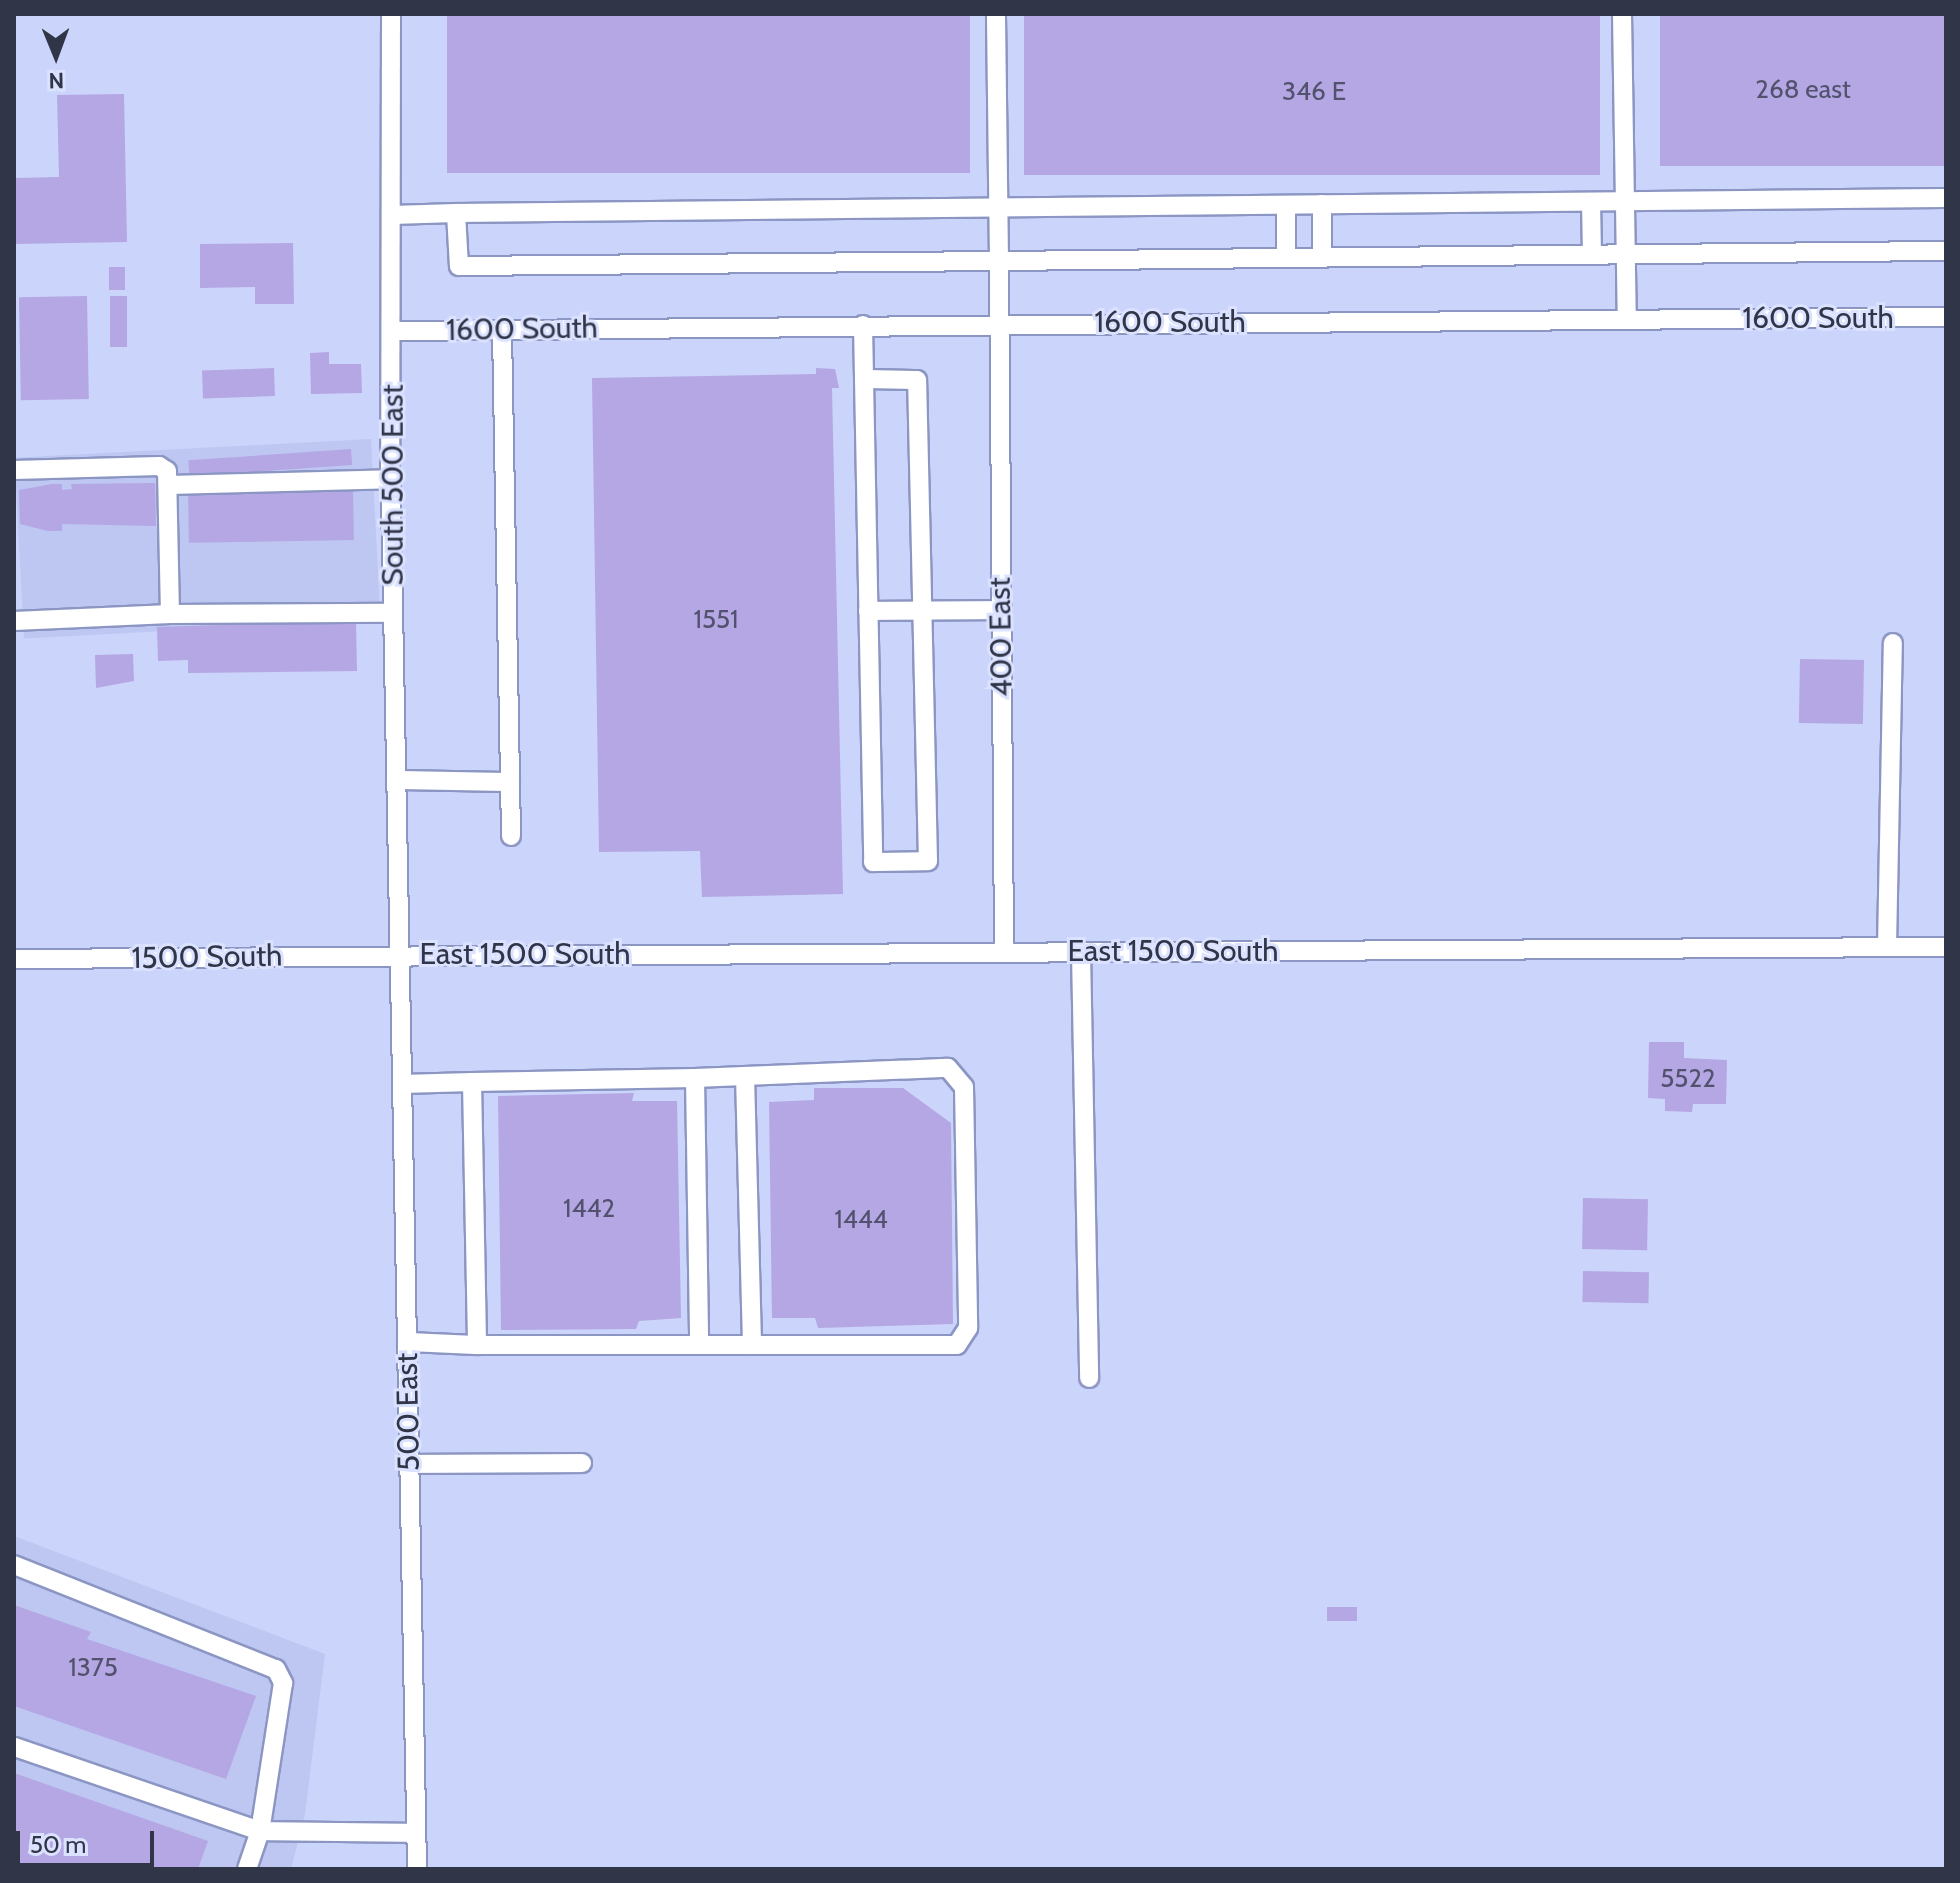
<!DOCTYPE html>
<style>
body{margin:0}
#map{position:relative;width:1960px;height:1883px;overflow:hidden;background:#cbd4fa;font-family:Cabin,sans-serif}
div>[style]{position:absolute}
.built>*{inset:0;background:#bdc7f2;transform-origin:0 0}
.building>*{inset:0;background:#b4a7e3;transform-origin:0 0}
.roads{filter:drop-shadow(2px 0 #8c96c3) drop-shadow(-2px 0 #8c96c3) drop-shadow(0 2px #8c96c3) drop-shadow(0 -2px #8c96c3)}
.minor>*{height:18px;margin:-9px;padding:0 9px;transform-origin:9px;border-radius:9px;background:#fff}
span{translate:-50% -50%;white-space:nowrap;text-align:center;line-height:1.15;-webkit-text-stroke:6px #dbe2ff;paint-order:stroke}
.number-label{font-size:26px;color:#52526f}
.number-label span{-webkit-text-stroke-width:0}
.street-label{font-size:30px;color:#313548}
.frame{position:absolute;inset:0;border:16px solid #313548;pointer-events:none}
.north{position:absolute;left:16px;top:16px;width:80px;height:80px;-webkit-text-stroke:6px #dbe2ff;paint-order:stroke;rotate:179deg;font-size:22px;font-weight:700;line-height:32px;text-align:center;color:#313548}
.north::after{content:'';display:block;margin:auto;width:28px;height:36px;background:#313548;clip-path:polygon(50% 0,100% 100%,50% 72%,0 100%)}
.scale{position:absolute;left:16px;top:1831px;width:138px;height:36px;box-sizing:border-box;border:4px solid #313548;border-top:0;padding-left:10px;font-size:24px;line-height:28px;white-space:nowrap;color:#313548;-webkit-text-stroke:6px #dbe2ff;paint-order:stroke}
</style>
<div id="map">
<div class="built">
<i style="left:371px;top:439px;width:181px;height:357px;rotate:87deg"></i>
<i style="clip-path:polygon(14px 1536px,325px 1654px,305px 1814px,291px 1869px,14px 1869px)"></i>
</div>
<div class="building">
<i style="left:447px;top:14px;width:523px;height:159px"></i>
<i style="left:1024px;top:14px;width:576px;height:161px"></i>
<i style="left:1660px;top:14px;width:286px;height:152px"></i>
<i style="clip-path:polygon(124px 94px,127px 242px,14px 244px,14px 178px,59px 177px,57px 95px)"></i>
<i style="clip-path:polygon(293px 243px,294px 304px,255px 304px,255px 287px,200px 288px,200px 244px)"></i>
<i style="left:125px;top:267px;width:23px;height:16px;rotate:90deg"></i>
<i style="left:87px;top:296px;width:103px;height:68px;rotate:89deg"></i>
<i style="left:110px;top:296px;width:17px;height:51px"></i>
<i style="clip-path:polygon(329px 352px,329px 364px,361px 364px,362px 393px,311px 394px,310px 353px)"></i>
<i style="left:274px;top:368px;width:28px;height:72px;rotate:88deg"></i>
<i style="clip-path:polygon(816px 368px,835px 369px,839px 388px,832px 388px,843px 894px,702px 897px,700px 851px,599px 852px,592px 378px,816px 374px)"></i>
<i style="left:351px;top:449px;width:16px;height:163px;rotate:86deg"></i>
<i style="clip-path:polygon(155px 483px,156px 526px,62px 524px,62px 531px,48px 531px,20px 524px,19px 490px,52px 484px,62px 484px,62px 490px,72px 489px,71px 484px)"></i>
<i style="left:353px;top:489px;width:51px;height:165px;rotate:89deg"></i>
<i style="clip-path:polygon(356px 621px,357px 671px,188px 673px,188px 660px,158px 661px,157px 627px)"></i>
<i style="clip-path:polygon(133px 654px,134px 681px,96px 688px,95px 655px)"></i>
<i style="left:1800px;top:659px;width:64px;height:64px;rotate:1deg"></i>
<i style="clip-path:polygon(1649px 1042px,1684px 1042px,1684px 1058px,1727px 1060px,1726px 1104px,1693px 1104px,1692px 1112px,1665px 1111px,1665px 1099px,1648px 1098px)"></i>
<i style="clip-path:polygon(814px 1088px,903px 1088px,951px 1123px,953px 1324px,818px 1328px,815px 1318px,772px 1318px,769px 1102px,814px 1100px)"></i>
<i style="clip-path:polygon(634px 1093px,632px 1101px,677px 1101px,681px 1318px,639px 1321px,636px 1329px,501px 1330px,498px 1096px)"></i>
<i style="left:1583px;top:1198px;width:65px;height:51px;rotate:1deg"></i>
<i style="left:1583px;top:1271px;width:66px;height:31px;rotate:1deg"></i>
<i style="clip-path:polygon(14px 1605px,91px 1632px,87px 1639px,256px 1696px,226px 1779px,14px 1706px)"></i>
<i style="left:1357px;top:1607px;width:14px;height:30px;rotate:90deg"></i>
<i style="clip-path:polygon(14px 1773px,208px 1841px,198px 1869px,37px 1869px,14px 1861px)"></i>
</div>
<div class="roads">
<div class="minor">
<i style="left:391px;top:14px;width:435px;rotate:90.1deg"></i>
<i style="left:390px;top:449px;width:1420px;rotate:88.91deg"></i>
<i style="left:1622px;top:14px;width:305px;rotate:89.1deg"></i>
<i style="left:1591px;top:202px;width:53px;rotate:88.9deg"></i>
<i style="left:1286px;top:205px;width:53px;rotate:90deg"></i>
<i style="left:456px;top:213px;width:1490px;rotate:-0.58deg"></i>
<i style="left:392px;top:215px;width:64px;rotate:-1.8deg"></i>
<i style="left:456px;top:213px;width:53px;rotate:86.8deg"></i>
<i style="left:459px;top:266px;width:540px;rotate:-0.53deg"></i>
<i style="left:999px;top:261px;width:247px;rotate:-90.7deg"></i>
<i style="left:1322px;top:258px;width:54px;rotate:-90deg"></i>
<i style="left:863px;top:325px;width:54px;rotate:88.9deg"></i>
<i style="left:864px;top:379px;width:483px;rotate:88.9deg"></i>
<i style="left:873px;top:862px;width:55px;rotate:-1deg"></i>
<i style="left:928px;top:861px;width:481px;rotate:-91.3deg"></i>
<i style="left:917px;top:380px;width:53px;rotate:-178.9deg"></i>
<i style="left:502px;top:330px;width:506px;rotate:88.98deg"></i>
<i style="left:394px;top:331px;width:1552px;rotate:-0.52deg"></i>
<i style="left:14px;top:470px;width:145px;rotate:-1.6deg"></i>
<i style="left:159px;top:466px;width:9px;rotate:32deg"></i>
<i style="left:167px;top:471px;width:143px;rotate:88.8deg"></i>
<i style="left:170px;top:614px;width:156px;rotate:177.4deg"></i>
<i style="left:168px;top:485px;width:223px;rotate:-1.5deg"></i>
<i style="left:868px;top:611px;width:133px;rotate:-0.4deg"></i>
<i style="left:170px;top:614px;width:223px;rotate:-0.3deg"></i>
<i style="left:396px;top:780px;width:114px;rotate:1deg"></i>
<i style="left:1887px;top:947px;width:304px;rotate:-88.9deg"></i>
<i style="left:1004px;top:952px;width:691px;rotate:-90.41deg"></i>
<i style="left:999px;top:261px;width:947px;rotate:-0.61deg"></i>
<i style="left:1081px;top:952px;width:426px;rotate:88.9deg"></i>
<i style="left:14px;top:959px;width:1932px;rotate:-0.36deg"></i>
<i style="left:745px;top:1076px;width:269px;rotate:88.5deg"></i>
<i style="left:695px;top:1078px;width:253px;rotate:-2.3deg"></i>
<i style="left:948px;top:1068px;width:25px;rotate:50deg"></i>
<i style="left:964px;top:1087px;width:241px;rotate:89deg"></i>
<i style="left:968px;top:1328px;width:20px;rotate:123deg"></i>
<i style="left:957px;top:1345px;width:258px;rotate:180deg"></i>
<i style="left:472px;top:1082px;width:223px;rotate:-1deg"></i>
<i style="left:695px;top:1078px;width:267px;rotate:89.1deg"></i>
<i style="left:699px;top:1345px;width:222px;rotate:180deg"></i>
<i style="left:402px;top:1084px;width:70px;rotate:-1.6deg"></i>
<i style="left:472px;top:1082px;width:263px;rotate:88.9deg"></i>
<i style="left:477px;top:1345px;width:70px;rotate:-177.5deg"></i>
<i style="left:409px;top:1464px;width:173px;rotate:-0.3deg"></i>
<i style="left:14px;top:1565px;width:282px;rotate:21.7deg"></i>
<i style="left:276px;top:1669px;width:16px;rotate:63deg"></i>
<i style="left:283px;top:1683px;width:150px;rotate:98.8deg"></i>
<i style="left:260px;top:1831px;width:260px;rotate:-161.1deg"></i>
<i style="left:247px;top:1869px;width:40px;rotate:-71.1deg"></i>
<i style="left:260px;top:1831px;width:156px;rotate:0.7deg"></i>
</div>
</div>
<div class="number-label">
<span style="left:1803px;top:90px">268 east</span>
<span style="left:1314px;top:92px">346 E</span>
<span style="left:716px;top:620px">1551</span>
<span style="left:1688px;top:1079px">5522</span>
<span style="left:589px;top:1209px">1442</span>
<span style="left:861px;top:1220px">1444</span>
<span style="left:93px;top:1668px">1375</span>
</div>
<div class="street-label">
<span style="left:1818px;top:318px">1600 South</span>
<span style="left:1170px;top:322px">1600 South</span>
<span style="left:522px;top:329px;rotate:-1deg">1600 South</span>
<span style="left:393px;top:485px;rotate:-90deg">South 500 East</span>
<span style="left:1001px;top:637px;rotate:-91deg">400 East</span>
<span style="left:1173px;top:951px">East 1500 South</span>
<span style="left:525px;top:954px">East 1500 South</span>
<span style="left:207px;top:957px;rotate:-1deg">1500 South</span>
<span style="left:408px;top:1412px;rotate:-91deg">500 East</span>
</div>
<div class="frame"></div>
<div class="north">N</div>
<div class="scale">50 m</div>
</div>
